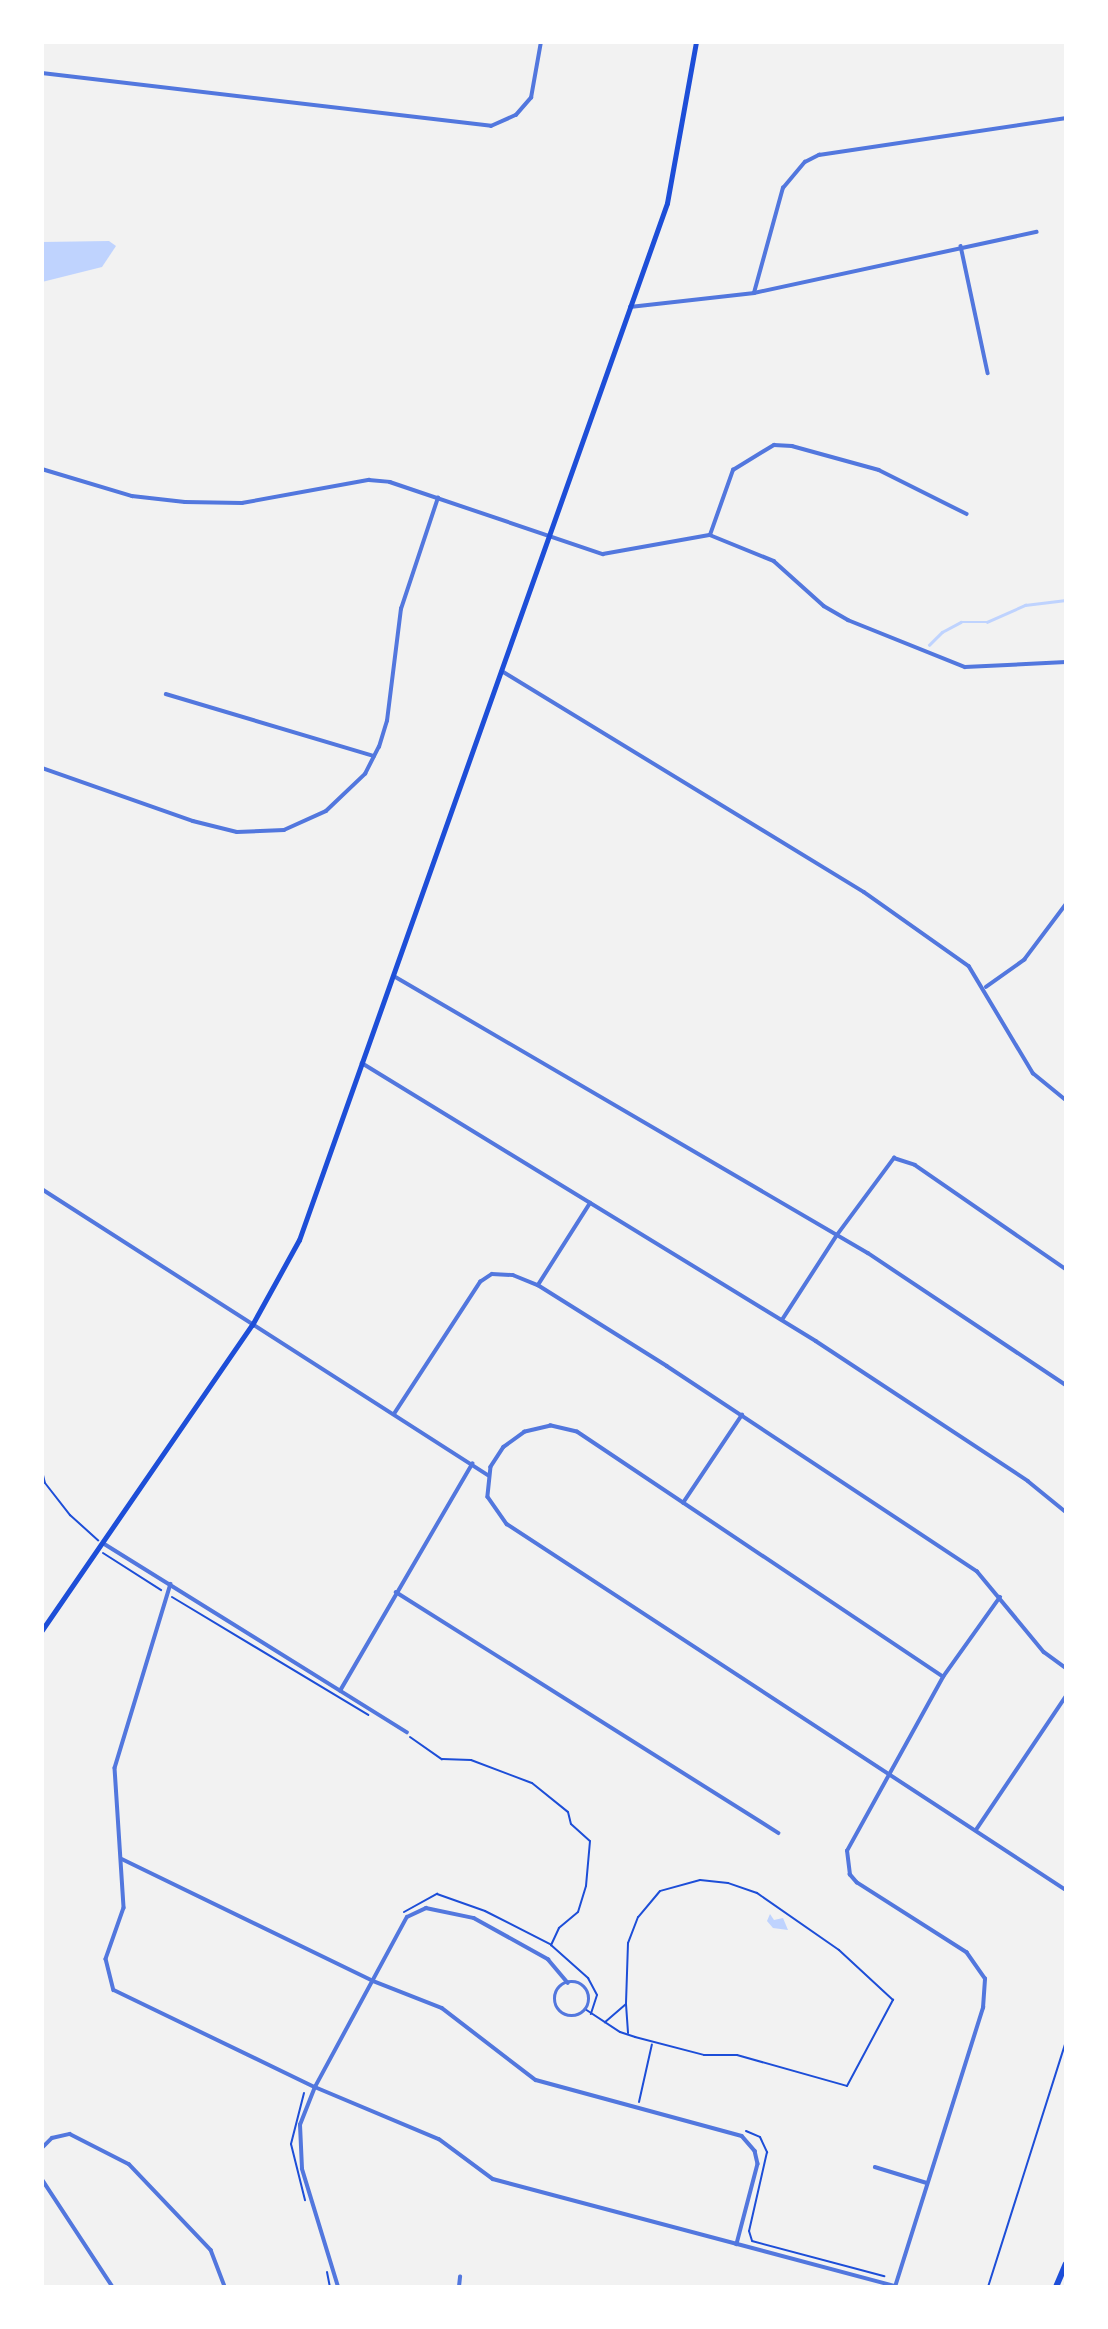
<!DOCTYPE html>
<style>
body{margin:0}
#map{position:relative;width:1108px;height:2329px;overflow:hidden;background:#f2f2f2;font-family:"Fira Sans",sans-serif}
div>[style]{position:absolute}
.water>*{inset:0;background:#bfd3fe}
.stream>*{height:2.5px;margin:-1.25px;padding:0 1.25px;transform-origin:1.25px;border-radius:1.25px;background:#bfd3fe}
.path>*{height:2px;margin:-1px;padding:0 1px;transform-origin:1px;border-radius:1px;background:#1d4ed8}
.minor>*{height:3.5px;margin:-1.75px;padding:0 1.75px;transform-origin:1.75px;border-radius:1.75px;background:#5277de}
.minor>.ring{margin:-1.75px;padding:0;box-sizing:content-box;background:none;border:3.5px solid #5277de;border-radius:50%}
.primary>*{height:5px;margin:-2.5px;padding:0 2.5px;transform-origin:2.5px;border-radius:2.5px;background:#1d4ed8}
.motorway>*{height:6px;margin:-3px;padding:0 3px;transform-origin:3px;border-radius:3px;background:#1d4ed8}
span{translate:-50% -50%;white-space:nowrap;text-align:center;line-height:1.15;-webkit-text-stroke:7px #fff;paint-order:stroke}
.frame{position:absolute;inset:0;border:44px solid #fff;pointer-events:none}
</style>
<div id="map">
<div class="water">
<i style="clip-path:polygon(109px 241px,116px 246px,102px 267px,42px 282px,42px 242px)"></i>
<i style="clip-path:polygon(770px 1914px,774px 1920px,783px 1918px,788px 1930px,773px 1928px,767px 1921px)"></i>
</div>
<div class="stream">
<i style="left:929px;top:645px;width:18px;rotate:-45deg"></i>
<i style="left:942px;top:632px;width:21px;rotate:-28deg"></i>
<i style="left:961px;top:622px;width:26px"></i>
<i style="left:987px;top:622px;width:42px;rotate:-24.1deg"></i>
<i style="left:1025px;top:605px;width:41px;rotate:-7deg"></i>
</div>
<div class="path">
<i style="left:42px;top:1471px;width:12px;rotate:76deg"></i>
<i style="left:45px;top:1483px;width:41px;rotate:52deg"></i>
<i style="left:70px;top:1515px;width:38px;rotate:42deg"></i>
<i style="left:103px;top:1553px;width:69px;rotate:32.5deg"></i>
<i style="left:172px;top:1597px;width:229px;rotate:31deg"></i>
<i style="left:410px;top:1737px;width:39px;rotate:35deg"></i>
<i style="left:442px;top:1759px;width:29px;rotate:2deg"></i>
<i style="left:471px;top:1760px;width:65px;rotate:20.7deg"></i>
<i style="left:532px;top:1783px;width:46px;rotate:38.9deg"></i>
<i style="left:568px;top:1812px;width:12px;rotate:76deg"></i>
<i style="left:571px;top:1824px;width:25px;rotate:42deg"></i>
<i style="left:590px;top:1841px;width:45px;rotate:95.1deg"></i>
<i style="left:586px;top:1886px;width:27px;rotate:107deg"></i>
<i style="left:578px;top:1912px;width:25px;rotate:140deg"></i>
<i style="left:559px;top:1928px;width:19px;rotate:115deg"></i>
<i style="left:551px;top:1945px;width:50px;rotate:41.7deg"></i>
<i style="left:588px;top:1978px;width:19px;rotate:62deg"></i>
<i style="left:597px;top:1995px;width:20px;rotate:108deg"></i>
<i style="left:404px;top:1912px;width:38px;rotate:-29deg"></i>
<i style="left:437px;top:1894px;width:51px;rotate:19.5deg"></i>
<i style="left:485px;top:1911px;width:73px;rotate:26.9deg"></i>
<i style="left:626px;top:2004px;width:29px;rotate:86deg"></i>
<i style="left:585px;top:2009px;width:42px;rotate:33.3deg"></i>
<i style="left:620px;top:2032px;width:16px;rotate:18deg"></i>
<i style="left:635px;top:2037px;width:71px;rotate:14.6deg"></i>
<i style="left:704px;top:2055px;width:33px"></i>
<i style="left:737px;top:2055px;width:114px;rotate:15.7deg"></i>
<i style="left:847px;top:2086px;width:98px;rotate:-61.9deg"></i>
<i style="left:893px;top:2000px;width:74px;rotate:-137.2deg"></i>
<i style="left:839px;top:1950px;width:100px;rotate:-145.2deg"></i>
<i style="left:757px;top:1893px;width:31px;rotate:-161deg"></i>
<i style="left:728px;top:1883px;width:28px;rotate:-174deg"></i>
<i style="left:700px;top:1880px;width:41px;rotate:164.6deg"></i>
<i style="left:660px;top:1891px;width:34px;rotate:130deg"></i>
<i style="left:638px;top:1917px;width:28px;rotate:111deg"></i>
<i style="left:628px;top:1943px;width:61px;rotate:91.9deg"></i>
<i style="left:626px;top:2004px;width:28px;rotate:139deg"></i>
<i style="left:304px;top:2093px;width:53px;rotate:104.3deg"></i>
<i style="left:291px;top:2144px;width:58px;rotate:76deg"></i>
<i style="left:639px;top:2102px;width:59px;rotate:-77.4deg"></i>
<i style="left:746px;top:2131px;width:15px;rotate:23deg"></i>
<i style="left:760px;top:2137px;width:17px;rotate:65deg"></i>
<i style="left:767px;top:2152px;width:81px;rotate:102.8deg"></i>
<i style="left:749px;top:2231px;width:10px;rotate:73deg"></i>
<i style="left:752px;top:2241px;width:137px;rotate:14.9deg"></i>
<i style="left:327px;top:2272px;width:15px;rotate:79deg"></i>
<i style="left:988px;top:2287px;width:258px;rotate:-72.4deg"></i>
</div>
<div class="minor">
<i style="left:42px;top:73px;width:452px;rotate:6.7deg"></i>
<i style="left:491px;top:126px;width:27px;rotate:-24deg"></i>
<i style="left:516px;top:115px;width:23px;rotate:-49deg"></i>
<i style="left:531px;top:98px;width:57px;rotate:-79.9deg"></i>
<i style="left:961px;top:246px;width:130px;rotate:78deg"></i>
<i style="left:754px;top:293px;width:109px;rotate:-74.6deg"></i>
<i style="left:783px;top:188px;width:34px;rotate:-50deg"></i>
<i style="left:805px;top:162px;width:16px;rotate:-27deg"></i>
<i style="left:819px;top:155px;width:250px;rotate:-8.5deg"></i>
<i style="left:630px;top:307px;width:125px;rotate:-6.4deg"></i>
<i style="left:754px;top:293px;width:289px;rotate:-12.2deg"></i>
<i style="left:42px;top:469px;width:94px;rotate:16.7deg"></i>
<i style="left:132px;top:496px;width:53px;rotate:6.5deg"></i>
<i style="left:185px;top:502px;width:57px;rotate:1deg"></i>
<i style="left:242px;top:503px;width:129px;rotate:-10.3deg"></i>
<i style="left:369px;top:480px;width:21px;rotate:5deg"></i>
<i style="left:390px;top:482px;width:225px;rotate:18.7deg"></i>
<i style="left:603px;top:554px;width:109px;rotate:-10.1deg"></i>
<i style="left:710px;top:535px;width:69px;rotate:22.1deg"></i>
<i style="left:774px;top:561px;width:67px;rotate:42deg"></i>
<i style="left:824px;top:606px;width:28px;rotate:30deg"></i>
<i style="left:848px;top:620px;width:126px;rotate:21.9deg"></i>
<i style="left:965px;top:667px;width:101px;rotate:-2.8deg"></i>
<i style="left:710px;top:535px;width:69px;rotate:-70.5deg"></i>
<i style="left:733px;top:470px;width:48px;rotate:-31.4deg"></i>
<i style="left:774px;top:445px;width:18px;rotate:3deg"></i>
<i style="left:792px;top:446px;width:90px;rotate:15.4deg"></i>
<i style="left:879px;top:470px;width:98px;rotate:26.6deg"></i>
<i style="left:502px;top:671px;width:424px;rotate:31.4deg"></i>
<i style="left:864px;top:892px;width:128px;rotate:35.2deg"></i>
<i style="left:969px;top:966px;width:125px;rotate:59.1deg"></i>
<i style="left:1033px;top:1073px;width:43px;rotate:39.3deg"></i>
<i style="left:166px;top:694px;width:217px;rotate:16.6deg"></i>
<i style="left:42px;top:768px;width:160px;rotate:19.3deg"></i>
<i style="left:193px;top:821px;width:45px;rotate:14deg"></i>
<i style="left:237px;top:832px;width:47px;rotate:-2.4deg"></i>
<i style="left:284px;top:830px;width:46px;rotate:-24.3deg"></i>
<i style="left:326px;top:811px;width:54px;rotate:-43.5deg"></i>
<i style="left:365px;top:774px;width:30px;rotate:-63deg"></i>
<i style="left:379px;top:747px;width:27px;rotate:-73deg"></i>
<i style="left:387px;top:721px;width:113px;rotate:-82.9deg"></i>
<i style="left:401px;top:609px;width:117px;rotate:-71.6deg"></i>
<i style="left:394px;top:976px;width:549px;rotate:30.3deg"></i>
<i style="left:868px;top:1253px;width:238px;rotate:33.7deg"></i>
<i style="left:986px;top:987px;width:47px;rotate:-35.4deg"></i>
<i style="left:1024px;top:960px;width:70px;rotate:-53.1deg"></i>
<i style="left:362px;top:1063px;width:532px;rotate:31.48deg"></i>
<i style="left:816px;top:1341px;width:254px;rotate:33.4deg"></i>
<i style="left:1028px;top:1481px;width:49px;rotate:39.2deg"></i>
<i style="left:42px;top:1189px;width:530px;rotate:32.67deg"></i>
<i style="left:538px;top:1285px;width:97px;rotate:-57.6deg"></i>
<i style="left:782px;top:1320px;width:101px;rotate:-57.1deg"></i>
<i style="left:837px;top:1235px;width:96px;rotate:-53.5deg"></i>
<i style="left:894px;top:1158px;width:22px;rotate:18deg"></i>
<i style="left:915px;top:1165px;width:183px;rotate:34.6deg"></i>
<i style="left:394px;top:1414px;width:158px;rotate:-56.9deg"></i>
<i style="left:480px;top:1282px;width:14px;rotate:-34deg"></i>
<i style="left:492px;top:1274px;width:21px;rotate:3deg"></i>
<i style="left:513px;top:1275px;width:27px;rotate:22deg"></i>
<i style="left:538px;top:1285px;width:152px;rotate:32.1deg"></i>
<i style="left:667px;top:1366px;width:372px;rotate:33.5deg"></i>
<i style="left:977px;top:1571px;width:105px;rotate:50.4deg"></i>
<i style="left:1044px;top:1652px;width:27px;rotate:36deg"></i>
<i style="left:683px;top:1503px;width:106px;rotate:-56.2deg"></i>
<i style="left:103px;top:1543px;width:358px;rotate:31.9deg"></i>
<i style="left:171px;top:1584px;width:192px;rotate:106.9deg"></i>
<i style="left:115px;top:1768px;width:140px;rotate:86.3deg"></i>
<i style="left:124px;top:1908px;width:54px;rotate:109.4deg"></i>
<i style="left:106px;top:1959px;width:32px;rotate:76deg"></i>
<i style="left:114px;top:1990px;width:223px;rotate:25.8deg"></i>
<i style="left:315px;top:2087px;width:134px;rotate:22.8deg"></i>
<i style="left:439px;top:2139px;width:67px;rotate:36.5deg"></i>
<i style="left:493px;top:2179px;width:416px;rotate:14.9deg"></i>
<i style="left:396px;top:1592px;width:452px;rotate:32.2deg"></i>
<i style="left:943px;top:1677px;width:440px;rotate:-146.2deg"></i>
<i style="left:577px;top:1432px;width:27px;rotate:-167deg"></i>
<i style="left:551px;top:1426px;width:27px;rotate:167deg"></i>
<i style="left:525px;top:1432px;width:26px;rotate:144deg"></i>
<i style="left:504px;top:1447px;width:24px;rotate:123deg"></i>
<i style="left:491px;top:1467px;width:30px;rotate:96deg"></i>
<i style="left:488px;top:1497px;width:33px;rotate:55deg"></i>
<i style="left:507px;top:1524px;width:668px;rotate:33.21deg"></i>
<i style="left:340px;top:1691px;width:263px;rotate:-59.8deg"></i>
<i style="left:976px;top:1830px;width:161px;rotate:-56.1deg"></i>
<i style="left:122px;top:1859px;width:279px;rotate:25.9deg"></i>
<i style="left:373px;top:1981px;width:74px;rotate:21.4deg"></i>
<i style="left:442px;top:2008px;width:118px;rotate:37.5deg"></i>
<i style="left:536px;top:2080px;width:213px;rotate:15.2deg"></i>
<i style="left:742px;top:2136px;width:20px;rotate:49deg"></i>
<i style="left:755px;top:2151px;width:13px;rotate:77deg"></i>
<i style="left:758px;top:2164px;width:83px;rotate:104.7deg"></i>
<i class="ring" style="left:555px;top:1982px;width:30.5px;height:30.5px"></i>
<i style="left:42px;top:2148px;width:14px;rotate:-45deg"></i>
<i style="left:52px;top:2138px;width:18px;rotate:-13deg"></i>
<i style="left:70px;top:2134px;width:66px;rotate:27deg"></i>
<i style="left:129px;top:2164px;width:119px;rotate:46.4deg"></i>
<i style="left:211px;top:2250px;width:40px;rotate:69deg"></i>
<i style="left:875px;top:2167px;width:54px;rotate:17.1deg"></i>
<i style="left:42px;top:2179px;width:129px;rotate:56.7deg"></i>
<i style="left:338px;top:2287px;width:123px;rotate:-107deg"></i>
<i style="left:302px;top:2169px;width:44px;rotate:-92.6deg"></i>
<i style="left:300px;top:2125px;width:41px;rotate:-68.5deg"></i>
<i style="left:315px;top:2087px;width:193px;rotate:-61.6deg"></i>
<i style="left:407px;top:1917px;width:21px;rotate:-25deg"></i>
<i style="left:426px;top:1908px;width:49px;rotate:11.8deg"></i>
<i style="left:474px;top:1918px;width:85px;rotate:29deg"></i>
<i style="left:548px;top:1959px;width:31px;rotate:50deg"></i>
<i style="left:459px;top:2287px;width:10px;rotate:-84deg"></i>
<i style="left:895px;top:2287px;width:293px;rotate:-72.5deg"></i>
<i style="left:983px;top:2008px;width:29px;rotate:-86deg"></i>
<i style="left:985px;top:1979px;width:32px;rotate:-125deg"></i>
<i style="left:967px;top:1953px;width:130px;rotate:-147.5deg"></i>
<i style="left:857px;top:1883px;width:11px;rotate:-131deg"></i>
<i style="left:850px;top:1875px;width:24px;rotate:-97deg"></i>
<i style="left:847px;top:1851px;width:199px;rotate:-61.1deg"></i>
<i style="left:943px;top:1677px;width:98px;rotate:-54.5deg"></i>
</div>
<div class="primary">
<i style="left:42px;top:1630px;width:370px;rotate:-55.5deg"></i>
<i style="left:252px;top:1325px;width:97px;rotate:-61.1deg"></i>
<i style="left:299px;top:1240px;width:1100px;rotate:-70.46deg"></i>
<i style="left:667px;top:203px;width:164px;rotate:-79.8deg"></i>
</div>
<div class="motorway">
<i style="left:1056px;top:2287px;width:25px;rotate:-67deg"></i>
</div>
<div class="frame"></div>
</div>
